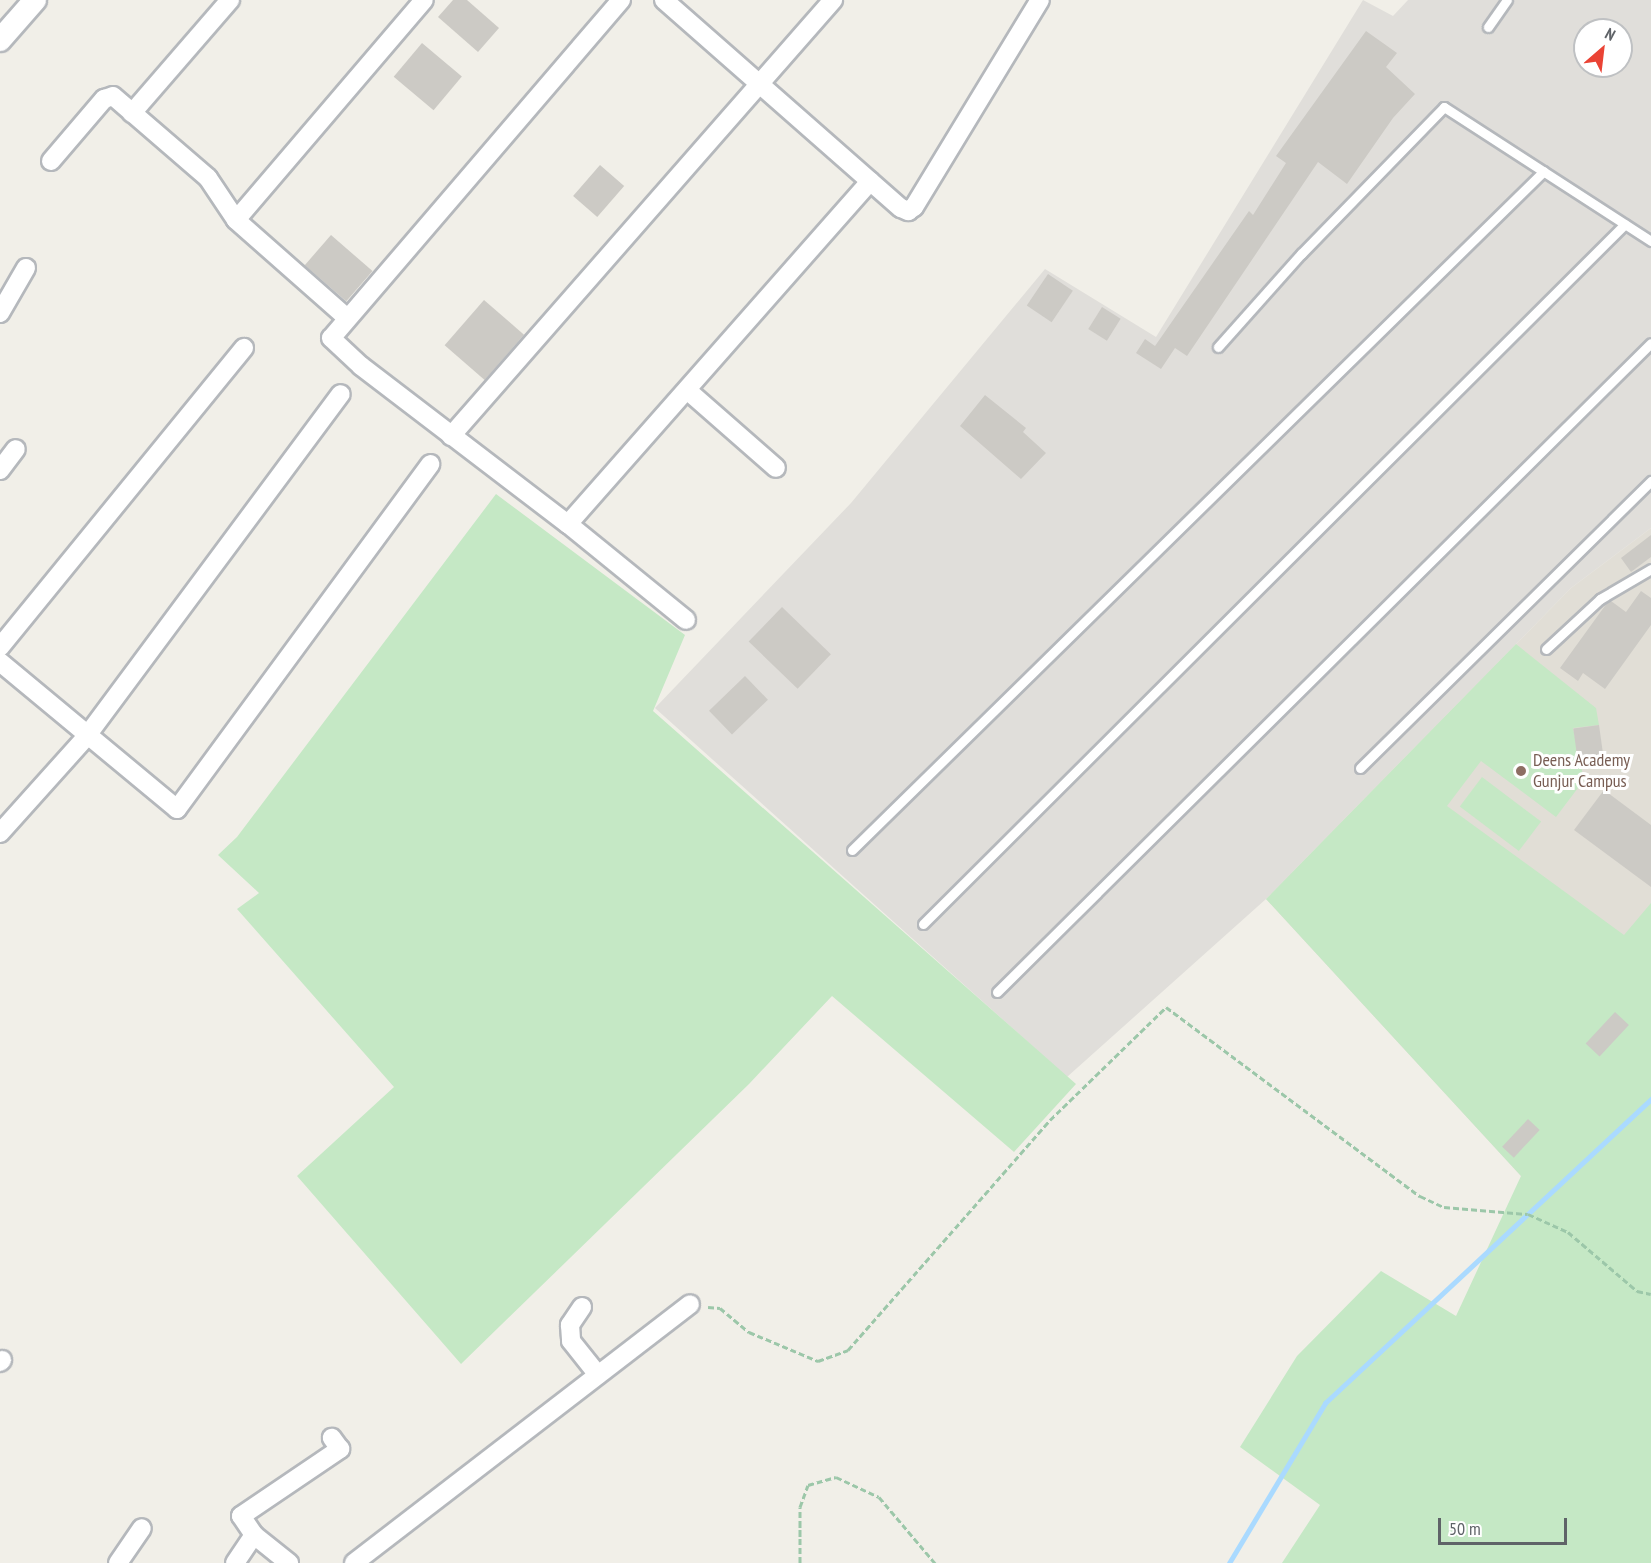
<!DOCTYPE html>
<style>
body{margin:0}
#map{position:relative;width:1651px;height:1563px;overflow:hidden;background:#f1efe8;font-family:"PT Sans Narrow",sans-serif}
div>[style]{position:absolute}
.industrial>*{inset:0;background:#e0deda}
.education>*{inset:0;background:#e1ded6}
.green>*{inset:0;background:#c5e8c5;transform-origin:0 0}
.stream>*{height:5px;margin:-2.5px;padding:0 2.5px;transform-origin:2.5px;border-radius:2.5px;background:#aadaff}
.building>*{inset:0;background:#cccac5;transform-origin:0 0}
.path>*{height:3px;margin-top:-1.5px;transform-origin:0;background:repeating-linear-gradient(90deg,#9cc7a9 0 6px,transparent 0 9px)}
.roads{filter:drop-shadow(2px 0 #b5b8bc) drop-shadow(-2px 0 #b5b8bc) drop-shadow(0 2px #b5b8bc) drop-shadow(0 -2px #b5b8bc)}
.service>*{height:9px;margin:-4.5px;padding:0 4.5px;transform-origin:4.5px;border-radius:4.5px;background:#fff}
.minor>*{height:18px;margin:-9px;padding:0 9px;transform-origin:9px;border-radius:9px;background:#fff}
.tertiary>*{height:22px;margin:-11px;padding:0 11px;transform-origin:11px;border-radius:11px;background:#fff}
.dots>*{width:16px;height:16px;translate:-50% -50%;box-sizing:border-box;border:3px solid #fff;border-radius:50%}
span{translate:-50% -50%;white-space:nowrap;text-align:center;line-height:1.15;-webkit-text-stroke:6px #fff;paint-order:stroke}
.education-label{font-size:18px;color:#785e54}
.left{translate:0 -50%;text-align:left}
.north{position:absolute;left:1573px;top:18px;width:60px;height:60px;box-sizing:border-box;background:#fff;border:2px solid #bfc1c3;border-radius:50%;rotate:28deg;font-size:16px;font-weight:700;line-height:24px;text-align:center;color:#5f6368}
.north::after{content:'';display:block;margin:auto;width:21px;height:27px;background:#ea4335;clip-path:polygon(50% 0,100% 100%,50% 72%,0 100%)}
.scale{position:absolute;left:1438px;top:1518px;width:129px;height:27px;box-sizing:border-box;border:3px solid #5f6368;border-top:0;padding-left:8px;font-size:18px;line-height:21px;white-space:nowrap;color:#5f6368;-webkit-text-stroke:4px #fff;paint-order:stroke}
</style>
<div id="map">
<div class="industrial">
<i style="clip-path:polygon(evenodd,1363px 0,1393px 16px,1408px 0,1651px 0,1651px 528px,1571px 588px,1266px 899px,1067px 1077px,655px 708px,851px 503px,1045px 269px,1156px 337px,1363px 0,1585px 30px,1621px 30px,1621px 66px,1585px 66px,1585px 30px)"></i>
</div>
<div class="education">
<i style="clip-path:polygon(1651px 528px,1651px 1027px,1521px 1176px,1266px 899px,1571px 588px)"></i>
</div>
<div class="green">
<i style="clip-path:polygon(496px 494px,685px 635px,653px 711px,1076px 1084px,1014px 1152px,832px 996px,749px 1084px,461px 1364px,297px 1176px,394px 1087px,237px 909px,259px 893px,218px 855px,237px 837px)"></i>
<i style="clip-path:polygon(1516px 644px,1596px 708px,1599px 725px,1573px 728px,1584px 780px,1556px 817px,1481px 761px,1447px 806px,1624px 935px,1651px 903px,1651px 1563px,1282px 1563px,1320px 1505px,1240px 1447px,1297px 1356px,1381px 1271px,1456px 1316px,1521px 1176px,1266px 899px)"></i>
<i style="left:1482px;top:777px;width:74px;height:37px;rotate:37deg"></i>
</div>
<div class="stream">
<i style="left:1229px;top:1563px;width:187px;rotate:-59deg"></i>
<i style="left:1325px;top:1403px;width:446px;rotate:-43deg"></i>
</div>
<div class="building">
<i style="clip-path:polygon(453px 0,467px 0,499px 28px,478px 52px,438px 17px)"></i>
<i style="clip-path:polygon(1366px 31px,1397px 53px,1386px 67px,1415px 94px,1393px 118px,1347px 184px,1318px 162px,1187px 356px,1175px 348px,1161px 369px,1136px 353px,1145px 339px,1155px 346px,1249px 211px,1253px 215px,1286px 163px,1276px 156px)"></i>
<i style="left:422px;top:43px;width:52px;height:44px;rotate:40deg"></i>
<i style="left:600px;top:165px;width:32px;height:41px;rotate:41deg"></i>
<i style="left:331px;top:235px;width:55px;height:40px;rotate:41deg"></i>
<i style="left:1048px;top:274px;width:30px;height:38px;rotate:34deg"></i>
<i style="left:484px;top:300px;width:53px;height:60px;rotate:41deg"></i>
<i style="left:1102px;top:307px;width:22px;height:26px;rotate:32deg"></i>
<i style="clip-path:polygon(985px 395px,1026px 428px,1023px 432px,1046px 453px,1021px 479px,960px 426px)"></i>
<i style="clip-path:polygon(1651px 535px,1651px 557px,1631px 572px,1621px 558px)"></i>
<i style="clip-path:polygon(1641px 591px,1651px 598px,1651px 625px,1605px 689px,1583px 673px,1578px 681px,1560px 668px,1607px 603px,1611px 601px,1626px 612px)"></i>
<i style="left:782px;top:607px;width:68px;height:48px;rotate:44deg"></i>
<i style="left:745px;top:676px;width:33px;height:50px;rotate:46deg"></i>
<i style="left:1599px;top:725px;width:34px;height:26px;rotate:82deg"></i>
<i style="clip-path:polygon(1604px 790px,1651px 825px,1651px 887px,1574px 830px)"></i>
<i style="left:1615px;top:1012px;width:19px;height:43px;rotate:43deg"></i>
<i style="left:1528px;top:1119px;width:16px;height:38px;rotate:43deg"></i>
</div>
<div class="path">
<i style="left:708px;top:1307px;width:12px;rotate:5deg"></i>
<i style="left:720px;top:1308px;width:38px;rotate:40deg"></i>
<i style="left:749px;top:1332px;width:75px;rotate:22.8deg"></i>
<i style="left:818px;top:1361px;width:32px;rotate:-20deg"></i>
<i style="left:848px;top:1350px;width:306px;rotate:-48.7deg"></i>
<i style="left:1050px;top:1120px;width:162px;rotate:-44.2deg"></i>
<i style="left:1166px;top:1007px;width:317px;rotate:36.7deg"></i>
<i style="left:1420px;top:1196px;width:26px;rotate:25deg"></i>
<i style="left:1444px;top:1207px;width:84px;rotate:4.8deg"></i>
<i style="left:1528px;top:1214px;width:44px;rotate:24.2deg"></i>
<i style="left:1568px;top:1232px;width:91px;rotate:40.5deg"></i>
<i style="left:1637px;top:1291px;width:14px;rotate:12deg"></i>
<i style="left:800px;top:1563px;width:56px;rotate:-90deg"></i>
<i style="left:800px;top:1507px;width:23px;rotate:-70deg"></i>
<i style="left:808px;top:1485px;width:29px;rotate:-16deg"></i>
<i style="left:836px;top:1477px;width:47px;rotate:24.9deg"></i>
<i style="left:879px;top:1497px;width:87px;rotate:49.7deg"></i>
</div>
<div class="roads">
<div class="service">
<i style="left:1488px;top:27px;width:33px;rotate:-55deg"></i>
<i style="left:1218px;top:347px;width:125px;rotate:-48.3deg"></i>
<i style="left:1301px;top:254px;width:205px;rotate:-45.8deg"></i>
<i style="left:1444px;top:107px;width:247px;rotate:32.9deg"></i>
<i style="left:1546px;top:649px;width:74px;rotate:-42.8deg"></i>
<i style="left:1600px;top:599px;width:59px;rotate:-30.5deg"></i>
<i style="left:1360px;top:768px;width:409px;rotate:-44.6deg"></i>
<i style="left:852px;top:850px;width:969px;rotate:-44.46deg"></i>
<i style="left:923px;top:924px;width:991px;rotate:-44.92deg"></i>
<i style="left:997px;top:992px;width:921px;rotate:-44.78deg"></i>
</div>
<div class="minor">
<i style="left:621px;top:0;width:445px;rotate:130.6deg"></i>
<i style="left:331px;top:338px;width:41px;rotate:43deg"></i>
<i style="left:361px;top:366px;width:260px;rotate:37.4deg"></i>
<i style="left:568px;top:524px;width:152px;rotate:39.1deg"></i>
<i style="left:664px;top:0;width:315px;rotate:41.3deg"></i>
<i style="left:901px;top:208px;width:8px;rotate:23deg"></i>
<i style="left:908px;top:211px;width:7px;rotate:-34deg"></i>
<i style="left:914px;top:207px;width:242px;rotate:-58.7deg"></i>
<i style="left:132px;top:113px;width:150px;rotate:-49.1deg"></i>
<i style="left:51px;top:161px;width:82px;rotate:-49.5deg"></i>
<i style="left:104px;top:99px;width:9px;rotate:-18deg"></i>
<i style="left:113px;top:96px;width:125px;rotate:40.8deg"></i>
<i style="left:208px;top:178px;width:50px;rotate:56.3deg"></i>
<i style="left:236px;top:220px;width:147px;rotate:41.4deg"></i>
<i style="left:236px;top:220px;width:289px;rotate:-49.5deg"></i>
<i style="left:0;top:313px;width:52px;rotate:-60deg"></i>
<i style="left:687px;top:390px;width:118px;rotate:41.2deg"></i>
<i style="left:451px;top:436px;width:580px;rotate:-48.78deg"></i>
<i style="left:0;top:470px;width:26px;rotate:-53deg"></i>
<i style="left:568px;top:524px;width:457px;rotate:-48.6deg"></i>
<i style="left:0;top:647px;width:386px;rotate:-50.8deg"></i>
<i style="left:0;top:662px;width:230px;rotate:39.7deg"></i>
<i style="left:177px;top:809px;width:428px;rotate:-53.7deg"></i>
<i style="left:0;top:833px;width:129px;rotate:-48.1deg"></i>
<i style="left:86px;top:737px;width:427px;rotate:-53.4deg"></i>
<i style="left:582px;top:1307px;width:22px;rotate:124deg"></i>
<i style="left:570px;top:1325px;width:16px;rotate:86deg"></i>
<i style="left:571px;top:1341px;width:43px;rotate:51.5deg"></i>
<i style="left:0;top:1362px;width:3px;rotate:-45deg"></i>
<i style="left:254px;top:1535px;width:23px;rotate:-124deg"></i>
<i style="left:241px;top:1516px;width:120px;rotate:-34.1deg"></i>
<i style="left:340px;top:1449px;width:14px;rotate:-126deg"></i>
<i style="left:118px;top:1563px;width:42px;rotate:-55.6deg"></i>
<i style="left:235px;top:1563px;width:34px;rotate:-56deg"></i>
<i style="left:254px;top:1535px;width:45px;rotate:38.7deg"></i>
<i style="left:354px;top:1563px;width:424px;rotate:-37.6deg"></i>
</div>
<div class="tertiary">
<i style="left:0;top:40px;width:53px;rotate:-48.8deg"></i>
</div>
</div>
<div class="dots">
<i style="left:1521px;top:771px;background:#8d6e63"></i>
</div>
<div class="education-label">
<span class="left" style="left:1533px;top:771px">Deens Academy<br>Gunjur Campus</span>
</div>
<div class="north">N</div>
<div class="scale">50 m</div>
</div>
